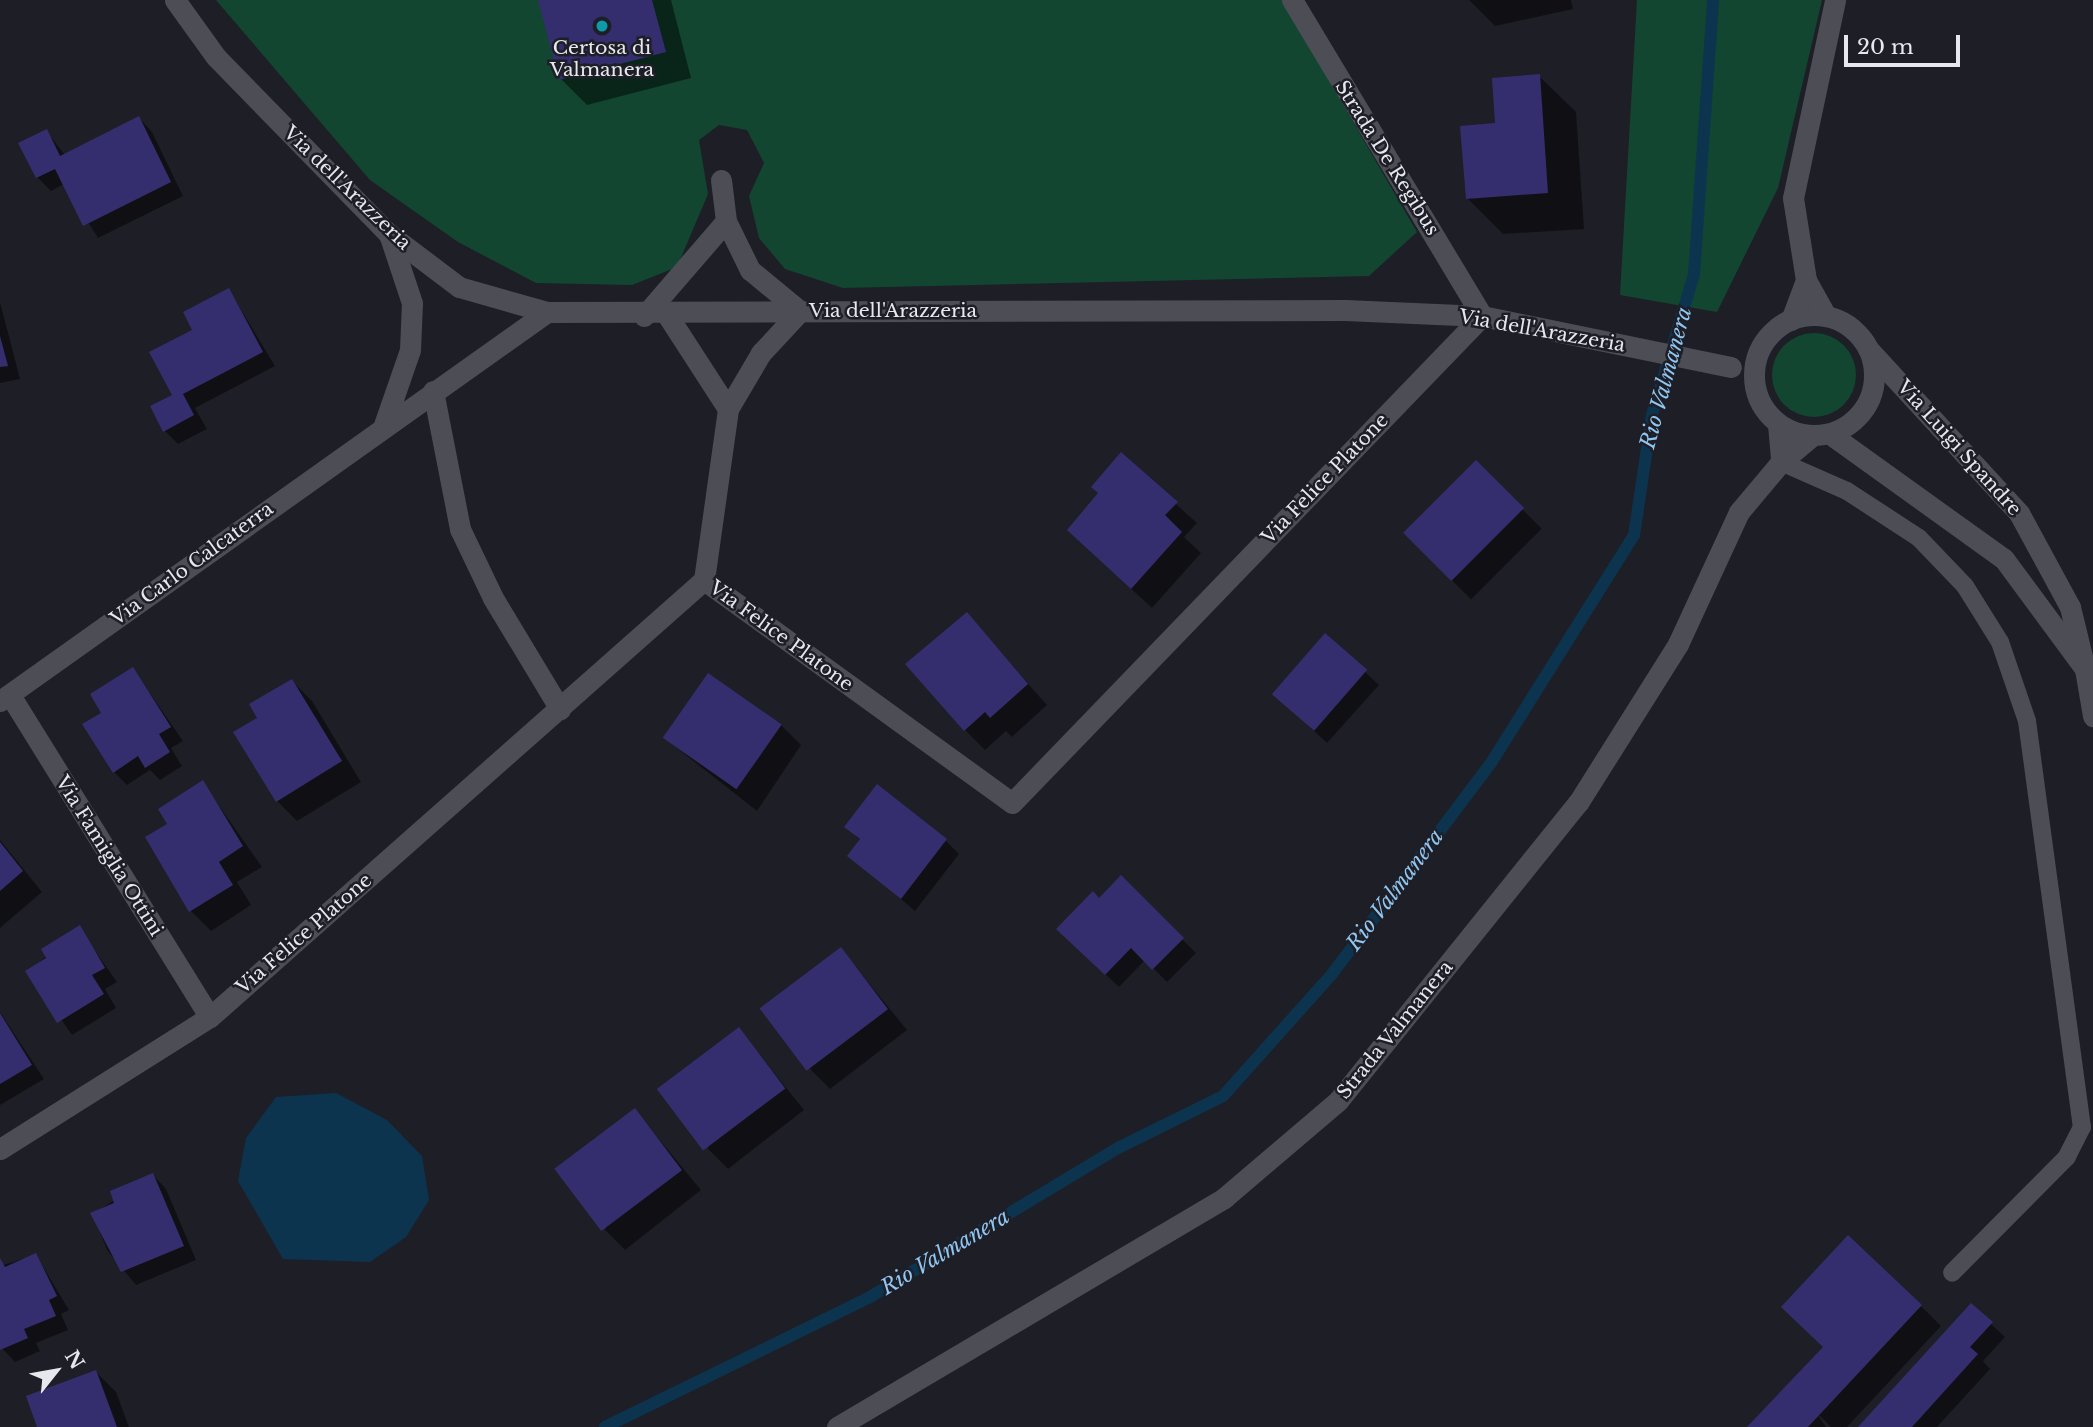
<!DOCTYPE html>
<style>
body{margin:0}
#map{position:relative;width:2093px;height:1427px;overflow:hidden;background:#1e1e27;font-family:"Libre Baskerville",serif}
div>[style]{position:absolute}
.green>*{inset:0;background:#124630}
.round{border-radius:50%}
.water>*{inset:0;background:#0c344f}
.shadow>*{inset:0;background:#0007;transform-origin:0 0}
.stream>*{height:12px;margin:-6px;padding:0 6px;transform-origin:6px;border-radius:6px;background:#0c344f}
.building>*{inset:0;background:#342e6f;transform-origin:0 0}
.lane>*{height:18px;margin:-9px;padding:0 9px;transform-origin:9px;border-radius:9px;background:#4d4d56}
.street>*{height:21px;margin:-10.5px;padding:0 10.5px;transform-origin:10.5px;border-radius:10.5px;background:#4d4d56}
.street>.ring{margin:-10.5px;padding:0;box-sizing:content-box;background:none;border:21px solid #4d4d56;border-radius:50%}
.dots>*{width:19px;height:19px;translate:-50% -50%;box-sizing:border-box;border:4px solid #1e1e27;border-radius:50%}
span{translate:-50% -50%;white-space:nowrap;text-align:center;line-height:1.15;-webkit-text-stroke:5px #1e1e27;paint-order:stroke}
.poi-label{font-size:19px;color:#e7e8ed}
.street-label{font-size:19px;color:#e7e8ed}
.water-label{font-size:21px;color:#90c6f1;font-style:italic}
.north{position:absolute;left:21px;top:1336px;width:70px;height:70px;-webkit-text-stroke:5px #1e1e27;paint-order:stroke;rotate:59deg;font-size:19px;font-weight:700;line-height:28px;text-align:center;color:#e7e8ed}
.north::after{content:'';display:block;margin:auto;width:24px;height:32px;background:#e7e8ed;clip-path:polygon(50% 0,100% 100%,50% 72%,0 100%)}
.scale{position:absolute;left:1844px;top:35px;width:116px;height:32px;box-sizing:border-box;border:4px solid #e7e8ed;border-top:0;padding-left:9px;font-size:21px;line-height:24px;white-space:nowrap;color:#e7e8ed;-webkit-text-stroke:5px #1e1e27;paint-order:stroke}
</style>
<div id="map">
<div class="green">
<i style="clip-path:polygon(216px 0,1282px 0,1417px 232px,1369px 276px,843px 288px,785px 269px,759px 238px,749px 196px,764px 163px,747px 130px,719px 125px,699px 140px,708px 194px,677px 267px,632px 285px,536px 283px,458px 242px,370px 180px)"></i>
<i style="clip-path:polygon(1637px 0,1822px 0,1778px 188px,1717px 312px,1620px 295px)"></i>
<i class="round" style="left:1772px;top:333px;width:84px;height:84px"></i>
</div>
<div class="water">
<i style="clip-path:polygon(336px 1093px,387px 1120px,422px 1156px,429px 1200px,406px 1237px,370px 1262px,283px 1259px,238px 1181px,246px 1138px,276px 1097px)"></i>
</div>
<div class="shadow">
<i style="clip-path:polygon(540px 0,671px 0,691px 78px,587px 105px,561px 79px)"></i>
<i style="clip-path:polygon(1469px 0,1571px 0,1573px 9px,1495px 26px)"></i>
<i style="clip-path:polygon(1539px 76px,1576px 112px,1584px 229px,1503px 234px,1467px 198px,1497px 125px)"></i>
<i style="clip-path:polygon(139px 118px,152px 132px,183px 196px,98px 238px,64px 184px,51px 191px,37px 177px,47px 132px,65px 155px)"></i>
<i style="clip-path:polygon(229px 290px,275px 366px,195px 408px,207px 429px,178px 444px,165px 431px,195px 331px)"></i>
<i style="clip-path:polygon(0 302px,20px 379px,0 383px)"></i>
<i style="clip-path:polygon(1121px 455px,1197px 523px,1184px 537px,1201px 553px,1152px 608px,1089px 550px,1100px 494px)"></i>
<i style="left:1476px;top:463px;width:93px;height:100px;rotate:45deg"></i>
<i style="clip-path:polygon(967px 615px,1047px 705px,1012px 737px,1006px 731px,985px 750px,965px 730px)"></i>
<i style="clip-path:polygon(133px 669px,183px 741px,171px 748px,182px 766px,160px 780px,150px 770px,127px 785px,114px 772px,104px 713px)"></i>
<i style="clip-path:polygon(1365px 672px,1379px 685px,1327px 743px,1287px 706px)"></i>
<i style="clip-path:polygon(292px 681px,312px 701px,361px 782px,297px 821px,277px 801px,259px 719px)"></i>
<i style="clip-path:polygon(781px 725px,801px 745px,757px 811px,663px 737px)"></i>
<i style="clip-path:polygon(203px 783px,262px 867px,237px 882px,251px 905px,211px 931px,191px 911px,169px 824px)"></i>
<i style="clip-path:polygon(846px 827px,946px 841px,959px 854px,915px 911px,850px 856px,861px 841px)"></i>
<i style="clip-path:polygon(0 840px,42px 892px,0 928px)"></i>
<i style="clip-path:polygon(1121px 878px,1196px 953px,1167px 982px,1145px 960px,1119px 987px,1072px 943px)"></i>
<i style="clip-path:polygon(79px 928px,117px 982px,105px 989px,116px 1008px,72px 1035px,28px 972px)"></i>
<i style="clip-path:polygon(841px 949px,907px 1030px,830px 1089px,810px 1069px)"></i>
<i style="clip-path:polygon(0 1012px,44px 1079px,0 1105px)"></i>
<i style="clip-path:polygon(739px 1029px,804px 1110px,728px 1169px,708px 1149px)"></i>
<i style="clip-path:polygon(635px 1110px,701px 1190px,625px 1250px,605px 1230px)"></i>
<i style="clip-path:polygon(153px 1175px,166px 1189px,196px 1260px,136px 1285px,107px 1250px,93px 1214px)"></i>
<i style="clip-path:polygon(36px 1255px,69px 1310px,61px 1314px,68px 1330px,36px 1343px,40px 1351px,15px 1362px,0 1346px,0 1266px)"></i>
<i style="clip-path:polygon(1921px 1306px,1941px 1326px,1847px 1427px,1831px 1427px,1816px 1412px,1826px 1427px,1750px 1427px,1825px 1348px)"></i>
<i style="clip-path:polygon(1991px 1324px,2005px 1337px,1983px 1361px,1990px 1369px,1937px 1427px,1860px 1427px)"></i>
<i style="clip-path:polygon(96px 1372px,116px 1392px,129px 1427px,38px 1427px)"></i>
</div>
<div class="stream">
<i style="left:605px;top:1427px;width:295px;rotate:-26.1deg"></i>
<i style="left:870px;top:1297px;width:289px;rotate:-31deg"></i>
<i style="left:1118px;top:1148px;width:117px;rotate:-26.3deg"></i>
<i style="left:1223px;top:1096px;width:164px;rotate:-48.2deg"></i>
<i style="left:1332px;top:974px;width:264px;rotate:-53deg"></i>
<i style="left:1491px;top:763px;width:269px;rotate:-57.9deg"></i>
<i style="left:1634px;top:535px;width:121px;rotate:-81.5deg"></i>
<i style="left:1652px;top:415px;width:147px;rotate:-73.4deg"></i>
<i style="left:1694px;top:274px;width:275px;rotate:-86deg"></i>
</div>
<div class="building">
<i style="clip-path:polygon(538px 0,652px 0,666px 52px,559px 80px)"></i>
<i style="clip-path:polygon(1540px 74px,1548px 193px,1466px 199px,1460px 126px,1495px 123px,1492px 78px)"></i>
<i style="clip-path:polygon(139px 116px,171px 182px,83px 226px,55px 169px,36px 178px,18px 143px,47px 129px,60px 156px)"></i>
<i style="clip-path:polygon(229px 288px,263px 352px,183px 394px,194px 415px,163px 432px,150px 406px,172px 395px,149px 352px,192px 330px,183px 312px)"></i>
<i style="clip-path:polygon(0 336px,8px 366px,0 367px)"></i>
<i style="clip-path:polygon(1121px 452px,1178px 502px,1165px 515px,1182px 532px,1131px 589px,1067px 530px,1098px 493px,1091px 487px)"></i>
<i style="left:1476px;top:460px;width:68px;height:103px;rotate:45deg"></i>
<i style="clip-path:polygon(967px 612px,1028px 684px,990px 718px,985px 712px,964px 731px,905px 664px)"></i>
<i style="left:1325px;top:633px;width:56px;height:81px;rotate:41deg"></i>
<i style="clip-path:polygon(133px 667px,171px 727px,159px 734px,170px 752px,145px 768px,138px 756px,113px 773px,82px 724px,101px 713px,90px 694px)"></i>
<i style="left:708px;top:673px;width:90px;height:79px;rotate:35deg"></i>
<i style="clip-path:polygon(292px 679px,342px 761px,276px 802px,233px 732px,257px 718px,249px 704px)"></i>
<i style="clip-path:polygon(203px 780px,243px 846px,219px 862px,233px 885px,189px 912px,145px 837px,167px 824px,158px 809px)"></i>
<i style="clip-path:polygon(877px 784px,947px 839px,901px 899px,847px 856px,860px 839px,844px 827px)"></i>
<i style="clip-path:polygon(0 842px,23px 871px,0 891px)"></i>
<i style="clip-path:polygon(1121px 875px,1184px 938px,1152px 970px,1131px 948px,1105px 975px,1056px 929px,1093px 891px,1099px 898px)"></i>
<i style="clip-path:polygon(80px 925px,105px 968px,92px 975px,104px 994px,57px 1023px,25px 971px,46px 958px,41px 949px)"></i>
<i style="left:841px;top:947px;width:78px;height:102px;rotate:53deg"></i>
<i style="clip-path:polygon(0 1013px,32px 1065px,0 1084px)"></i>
<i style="left:739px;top:1027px;width:77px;height:103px;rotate:53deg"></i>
<i style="left:635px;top:1108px;width:78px;height:101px;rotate:53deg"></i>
<i style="clip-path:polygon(153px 1173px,184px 1246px,121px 1272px,90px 1213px,114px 1203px,110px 1191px)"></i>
<i style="clip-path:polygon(1848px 1235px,1922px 1305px,1808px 1427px,1747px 1427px,1823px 1347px,1781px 1307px)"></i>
<i style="clip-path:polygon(36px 1253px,57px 1296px,49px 1300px,56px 1316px,24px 1329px,28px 1338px,0 1350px,0 1258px,5px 1267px)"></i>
<i style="clip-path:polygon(1971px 1303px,1993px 1322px,1970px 1347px,1978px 1354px,1912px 1427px,1858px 1427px)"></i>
<i style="clip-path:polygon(96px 1370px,117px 1427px,37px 1427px,26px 1396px)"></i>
</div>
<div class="lane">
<i style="left:1781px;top:462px;width:72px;rotate:23.7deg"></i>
<i style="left:1847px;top:491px;width:86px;rotate:33.1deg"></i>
<i style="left:1919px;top:538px;width:66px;rotate:46.2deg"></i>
<i style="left:1965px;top:586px;width:66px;rotate:58deg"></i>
<i style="left:2000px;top:642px;width:83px;rotate:71.1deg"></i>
<i style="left:2027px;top:721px;width:410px;rotate:82.3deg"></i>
<i style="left:2082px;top:1127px;width:34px;rotate:117deg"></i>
<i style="left:2067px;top:1157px;width:163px;rotate:134.8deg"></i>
</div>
<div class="street">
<i style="left:175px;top:0;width:70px;rotate:54.3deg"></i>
<i style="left:216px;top:57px;width:248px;rotate:45.7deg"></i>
<i style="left:389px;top:234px;width:88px;rotate:37.1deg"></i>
<i style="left:459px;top:287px;width:91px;rotate:15.9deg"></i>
<i style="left:547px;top:312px;width:798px;rotate:-0.14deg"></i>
<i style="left:1345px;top:310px;width:137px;rotate:2.5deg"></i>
<i style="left:1482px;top:316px;width:254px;rotate:11.6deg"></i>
<i style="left:721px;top:180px;width:41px;rotate:83deg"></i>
<i style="left:726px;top:221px;width:55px;rotate:63.9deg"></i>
<i style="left:750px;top:270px;width:65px;rotate:39.4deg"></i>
<i style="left:1806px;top:280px;width:83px;rotate:-99deg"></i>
<i style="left:1793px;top:198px;width:202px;rotate:-78deg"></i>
<i style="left:666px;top:313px;width:114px;rotate:57.1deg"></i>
<i class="ring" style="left:1754px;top:315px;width:99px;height:99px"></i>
<i style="left:644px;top:316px;width:125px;rotate:-49.2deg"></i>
<i style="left:1791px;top:320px;width:43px;rotate:-69.4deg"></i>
<i style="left:1806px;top:280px;width:41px;rotate:60.9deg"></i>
<i style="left:433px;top:391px;width:141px;rotate:78.9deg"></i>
<i style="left:460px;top:529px;width:76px;rotate:64.4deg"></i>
<i style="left:493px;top:598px;width:130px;rotate:58.9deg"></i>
<i style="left:1778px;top:424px;width:38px;rotate:85deg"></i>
<i style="left:1781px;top:462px;width:40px;rotate:-40deg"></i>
<i style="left:384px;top:425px;width:79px;rotate:-70.9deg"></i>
<i style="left:410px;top:350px;width:47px;rotate:-87.6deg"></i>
<i style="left:412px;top:303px;width:73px;rotate:-108.4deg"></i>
<i style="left:1830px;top:434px;width:214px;rotate:35.7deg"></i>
<i style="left:2004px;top:559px;width:137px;rotate:53.6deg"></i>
<i style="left:2085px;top:669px;width:64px;rotate:-103.6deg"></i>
<i style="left:2070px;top:607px;width:107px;rotate:-118.5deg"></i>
<i style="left:2019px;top:513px;width:223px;rotate:-132.6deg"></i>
<i style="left:704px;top:580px;width:173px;rotate:-82deg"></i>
<i style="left:728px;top:409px;width:65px;rotate:-59.5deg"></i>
<i style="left:761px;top:353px;width:57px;rotate:-47.1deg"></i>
<i style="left:2085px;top:669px;width:48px;rotate:80.3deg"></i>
<i style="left:10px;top:695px;width:379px;rotate:58.2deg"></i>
<i style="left:0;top:701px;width:671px;rotate:-35.42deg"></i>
<i style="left:0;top:1149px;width:248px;rotate:-32.2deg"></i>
<i style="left:210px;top:1017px;width:660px;rotate:-41.5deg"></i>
<i style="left:704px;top:580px;width:380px;rotate:35.9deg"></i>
<i style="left:1012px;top:803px;width:677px;rotate:-46.02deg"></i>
<i style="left:1482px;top:316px;width:369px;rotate:-121deg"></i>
<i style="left:837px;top:1427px;width:450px;rotate:-30.6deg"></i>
<i style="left:1224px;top:1198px;width:150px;rotate:-40.4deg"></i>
<i style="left:1338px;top:1101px;width:383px;rotate:-51.2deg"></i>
<i style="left:1578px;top:803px;width:188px;rotate:-57.8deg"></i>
<i style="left:1678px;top:644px;width:145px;rotate:-65.2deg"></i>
<i style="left:1739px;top:512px;width:65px;rotate:-50deg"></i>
</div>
<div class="dots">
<i style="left:602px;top:26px;background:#0f9aa8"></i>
</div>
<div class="poi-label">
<span style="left:602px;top:59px">Certosa di<br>Valmanera</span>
</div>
<div class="street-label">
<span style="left:1387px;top:158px;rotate:58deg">Strada De Regibus</span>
<span style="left:347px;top:188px;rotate:44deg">Via dell'Arazzeria</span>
<span style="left:893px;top:311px">Via dell'Arazzeria</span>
<span style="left:1542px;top:331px;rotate:10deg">Via dell'Arazzeria</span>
<span style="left:1959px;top:448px;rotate:48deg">Via Luigi Spandre</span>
<span style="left:1325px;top:479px;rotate:-46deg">Via Felice Platone</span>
<span style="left:192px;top:564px;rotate:-36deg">Via Carlo Calcaterra</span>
<span style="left:781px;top:636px;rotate:36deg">Via Felice Platone</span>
<span style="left:109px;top:856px;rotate:58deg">Via Famiglia Ottini</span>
<span style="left:304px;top:934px;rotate:-41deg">Via Felice Platone</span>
<span style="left:1395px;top:1030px;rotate:-51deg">Strada Valmanera</span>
</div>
<div class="water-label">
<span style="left:1666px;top:378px;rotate:-75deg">Rio Valmanera</span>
<span style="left:1395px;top:890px;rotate:-53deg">Rio Valmanera</span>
<span style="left:945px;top:1252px;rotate:-31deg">Rio Valmanera</span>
</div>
<div class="north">N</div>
<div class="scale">20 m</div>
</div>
